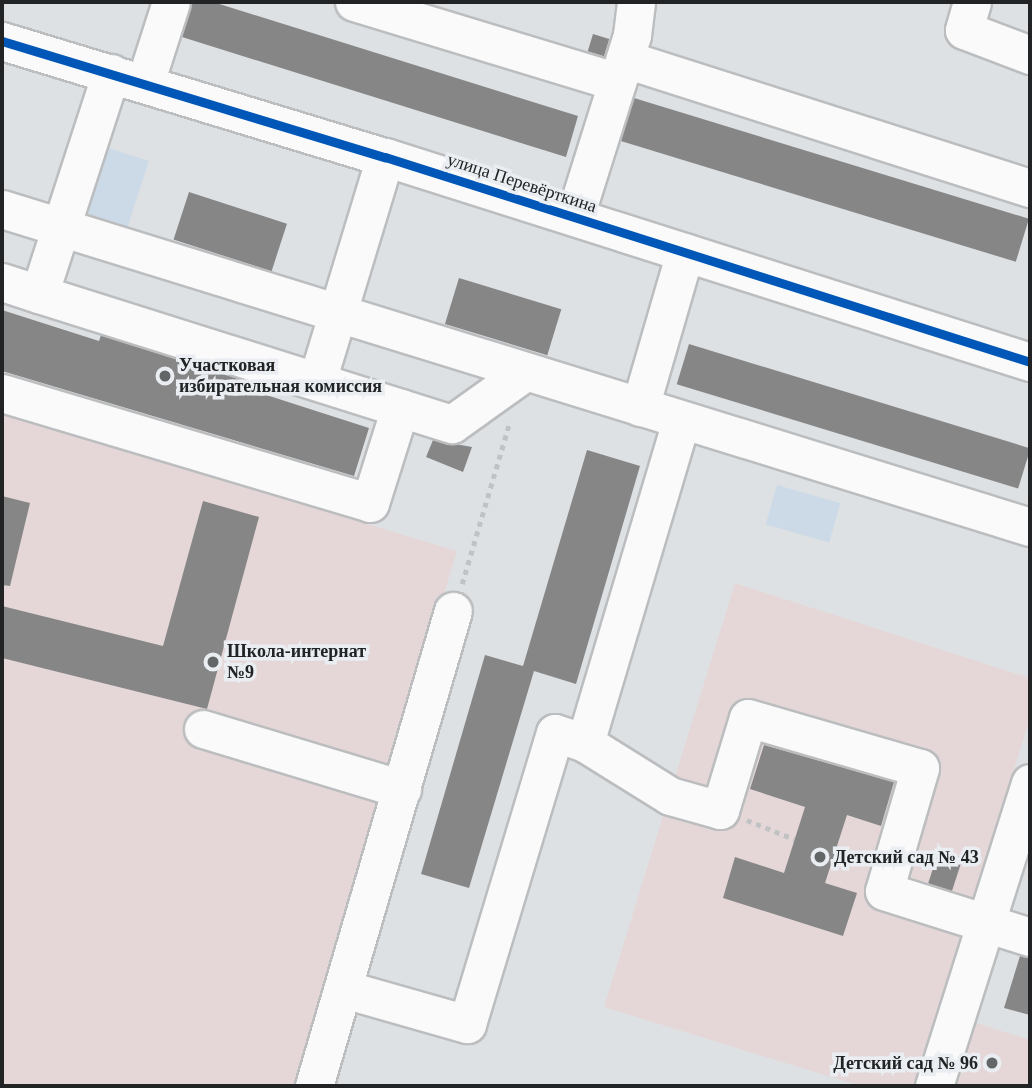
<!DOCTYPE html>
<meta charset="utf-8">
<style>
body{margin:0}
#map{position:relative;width:1032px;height:1088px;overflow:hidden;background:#dee1e3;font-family:Georgia,serif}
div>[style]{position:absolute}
.education>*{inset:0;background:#e5d7d8}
.green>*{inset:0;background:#ccdae8;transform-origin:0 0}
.building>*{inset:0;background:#868687;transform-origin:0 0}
.path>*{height:4.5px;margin-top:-2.25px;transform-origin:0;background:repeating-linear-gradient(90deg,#c1c2c3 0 5px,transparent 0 10px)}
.roads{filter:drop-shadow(2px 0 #bbbdbf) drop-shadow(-2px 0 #bbbdbf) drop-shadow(0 2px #bbbdbf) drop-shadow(0 -2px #bbbdbf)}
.minor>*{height:37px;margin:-18.5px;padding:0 18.5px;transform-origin:18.5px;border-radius:18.5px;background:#fafafb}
.cycleway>*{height:9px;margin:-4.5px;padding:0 4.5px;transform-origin:4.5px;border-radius:4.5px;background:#0057b8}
.dots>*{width:19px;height:19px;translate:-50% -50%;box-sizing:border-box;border:4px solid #eaeef2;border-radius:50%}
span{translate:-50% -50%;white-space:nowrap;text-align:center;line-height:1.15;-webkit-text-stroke:7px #eaeef2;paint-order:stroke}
.street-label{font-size:18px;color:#212324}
.poi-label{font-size:18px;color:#212324;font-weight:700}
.left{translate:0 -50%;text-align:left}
.right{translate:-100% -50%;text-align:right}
.frame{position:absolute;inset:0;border:4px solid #212324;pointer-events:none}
</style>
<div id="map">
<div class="education">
<i style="clip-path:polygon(2px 414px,457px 551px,295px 1086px,2px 1085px)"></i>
<i style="clip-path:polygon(735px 583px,1030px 678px,1030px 717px,918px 1086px,860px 1086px,604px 1007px)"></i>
<i style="clip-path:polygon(967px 1020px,1030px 1040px,1030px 1086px,946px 1086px)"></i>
</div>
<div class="green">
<i style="left:109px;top:148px;width:42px;height:75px;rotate:18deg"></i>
<i style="left:777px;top:485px;width:66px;height:41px;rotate:16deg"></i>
</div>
<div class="building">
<i style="clip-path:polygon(191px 2px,213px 2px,578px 116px,566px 157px,182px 37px)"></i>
<i style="left:593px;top:34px;width:17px;height:18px;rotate:17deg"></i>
<i style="left:634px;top:98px;width:413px;height:45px;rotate:17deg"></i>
<i style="left:189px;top:192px;width:103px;height:50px;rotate:18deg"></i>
<i style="left:459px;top:278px;width:107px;height:48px;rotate:17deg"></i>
<i style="clip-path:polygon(2px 310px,99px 341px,101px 335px,259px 385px,257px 392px,369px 428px,354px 476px,2px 371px)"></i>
<i style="left:689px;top:344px;width:357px;height:42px;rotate:17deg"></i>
<i style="clip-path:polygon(433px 440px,472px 447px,463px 472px,426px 457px)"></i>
<i style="clip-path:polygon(587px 450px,640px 466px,576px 684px,534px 671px,469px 888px,421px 874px,485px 655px,523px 666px)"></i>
<i style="clip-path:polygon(2px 496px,30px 503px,10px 586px,2px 585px)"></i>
<i style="clip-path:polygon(203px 501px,259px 517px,207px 709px,2px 658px,2px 606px,163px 646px)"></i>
<i style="clip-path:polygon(764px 745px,894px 782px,881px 826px,847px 815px,825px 883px,857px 893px,843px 936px,723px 898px,735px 857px,784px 873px,805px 807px,750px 789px)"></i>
<i style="left:939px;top:850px;width:25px;height:35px;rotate:18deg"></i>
<i style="clip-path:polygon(1020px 956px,1030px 957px,1030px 1015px,1004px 1008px)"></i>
</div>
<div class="path">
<i style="left:462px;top:584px;width:170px;rotate:-73.6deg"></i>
<i style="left:747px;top:820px;width:51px;rotate:22deg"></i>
</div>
<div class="roads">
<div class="minor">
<i style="left:354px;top:2px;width:275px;rotate:16.9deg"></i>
<i style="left:972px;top:2px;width:29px;rotate:106deg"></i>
<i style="left:964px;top:30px;width:71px;rotate:20.7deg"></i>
<i style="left:2px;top:41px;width:400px;rotate:16.9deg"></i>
<i style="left:385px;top:157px;width:677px;rotate:17.63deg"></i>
<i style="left:625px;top:59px;width:425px;rotate:17.7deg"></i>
<i style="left:111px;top:73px;width:232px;rotate:108deg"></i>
<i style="left:39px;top:294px;width:433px;rotate:17.5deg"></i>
<i style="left:452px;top:424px;width:90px;rotate:-35.5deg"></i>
<i style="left:145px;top:83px;width:85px;rotate:-72.2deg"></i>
<i style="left:2px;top:209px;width:1076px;rotate:17.19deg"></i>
<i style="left:575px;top:216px;width:190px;rotate:-72.5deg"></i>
<i style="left:632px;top:35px;width:33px;rotate:-83deg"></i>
<i style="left:2px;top:282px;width:39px;rotate:18deg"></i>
<i style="left:317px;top:381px;width:234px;rotate:-73.1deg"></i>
<i style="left:2px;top:393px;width:384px;rotate:16.6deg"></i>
<i style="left:370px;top:503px;width:100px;rotate:-72.5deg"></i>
<i style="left:640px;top:407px;width:161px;rotate:-73.8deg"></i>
<i style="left:203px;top:729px;width:208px;rotate:16.8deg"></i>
<i style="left:585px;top:743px;width:100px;rotate:31.9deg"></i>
<i style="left:670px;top:796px;width:52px;rotate:15.6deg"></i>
<i style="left:720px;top:810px;width:96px;rotate:-73.1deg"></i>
<i style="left:748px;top:718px;width:179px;rotate:16.2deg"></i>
<i style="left:920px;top:768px;width:128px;rotate:106.3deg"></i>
<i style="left:884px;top:891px;width:153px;rotate:17.5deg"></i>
<i style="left:344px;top:989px;width:128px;rotate:15.9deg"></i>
<i style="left:467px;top:1024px;width:304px;rotate:-73.2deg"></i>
<i style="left:555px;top:733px;width:32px;rotate:18deg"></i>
<i style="left:585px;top:743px;width:336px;rotate:-73.4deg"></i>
<i style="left:314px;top:1086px;width:495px;rotate:-73.7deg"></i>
<i style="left:934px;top:1086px;width:318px;rotate:-72.4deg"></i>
</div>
</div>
<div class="cycleway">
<i style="left:2px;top:41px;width:400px;rotate:16.9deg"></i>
<i style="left:385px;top:157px;width:677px;rotate:17.63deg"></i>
</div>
<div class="dots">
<i style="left:165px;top:376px;background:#636667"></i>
<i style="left:213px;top:662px;background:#636667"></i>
<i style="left:820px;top:857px;background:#636667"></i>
<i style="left:992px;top:1063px;background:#636667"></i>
</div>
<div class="street-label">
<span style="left:522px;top:183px;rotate:18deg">улица Перевёрткина</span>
</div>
<div class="poi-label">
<span class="left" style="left:179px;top:376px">Участковая<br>избирательная комиссия</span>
<span class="left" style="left:227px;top:662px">Школа-интернат<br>№9</span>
<span class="left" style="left:834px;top:857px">Детский сад № 43</span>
<span class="right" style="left:978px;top:1063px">Детский сад № 96</span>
</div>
<div class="frame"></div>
</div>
